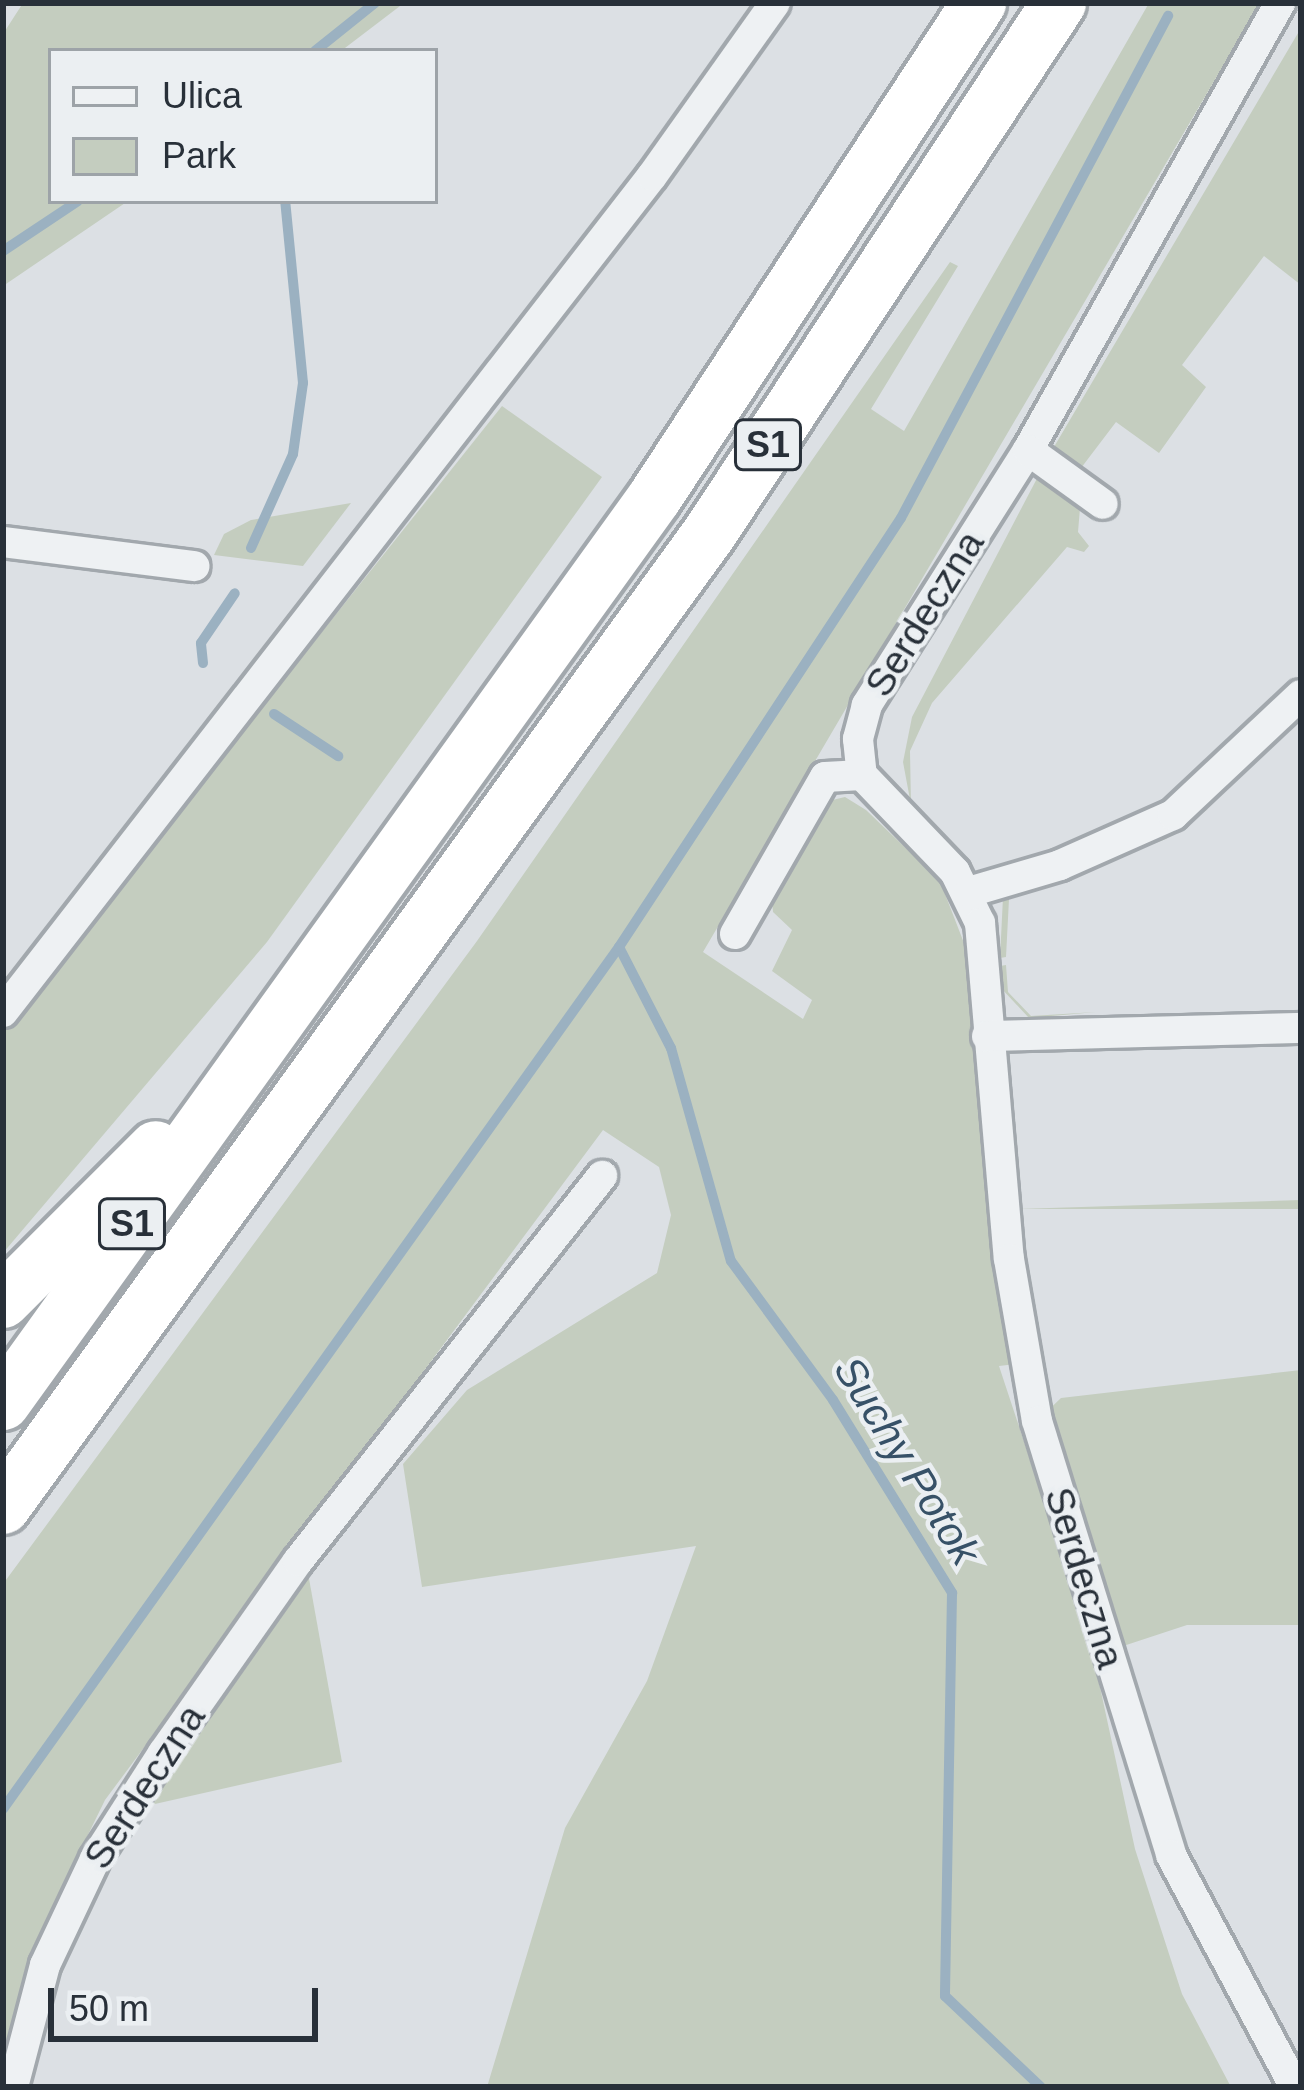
<!DOCTYPE html>
<style>
body{margin:0}
#map{position:relative;width:1304px;height:2090px;overflow:hidden;background:#dce0e4;font-family:Helvetica,sans-serif}
div>[style]{position:absolute}
.green>*{inset:0;background:#c4cdbf}
.stream>*{height:10px;margin:-5px;padding:0 5px;transform-origin:5px;border-radius:5px;background:#9bb1c1}
.roads{filter:drop-shadow(3px 0 #a2a8ad) drop-shadow(-3px 0 #a2a8ad) drop-shadow(0 3px #a2a8ad) drop-shadow(0 -3px #a2a8ad)}
.minor>*{height:30px;margin:-15px;padding:0 15px;transform-origin:15px;border-radius:15px;background:#eef1f3}
.motorway>*{height:54px;margin:-27px;padding:0 27px;transform-origin:27px;border-radius:27px;background:#fff}
span{translate:-50% -50%;white-space:nowrap;text-align:center;line-height:1.15;-webkit-text-stroke:9px #ebeff2;paint-order:stroke}
.shield-label span{padding:3px 9px;background:#ebeff2;border:3px solid;border-radius:9px;-webkit-text-stroke-width:0}
.shield-label{font-size:36px;color:#283039;font-weight:700}
.street-label{font-size:39px;color:#283039}
.water-label{font-size:42px;color:#375167;font-style:italic}
.frame{position:absolute;inset:0;border:6px solid #283039;pointer-events:none}
.legend{position:absolute;left:48px;top:48px;width:390px;height:156px;box-sizing:border-box;background:#ebeff2;border:3px solid #9da3a8;margin:0;padding:15px 21px;list-style:none;font-size:36px;color:#283039}
.legend li{display:flex;align-items:center;gap:24px;height:60px}
.legend b{width:60px;border:3px solid #9da3a8}
.scale{position:absolute;left:48px;top:1988px;width:270px;height:54px;box-sizing:border-box;border:6px solid #283039;border-top:0;padding-left:15px;font-size:36px;line-height:42px;white-space:nowrap;color:#283039;-webkit-text-stroke:9px #ebeff2;paint-order:stroke}
</style>
<div id="map">
<div class="green">
<i style="clip-path:polygon(23px 3px,404px 3px,341px 51px,51px 51px,51px 201px,128px 201px,3px 286px,3px 34px)"></i>
<i style="clip-path:polygon(1149px 3px,1260px 3px,703px 952px,803px 1019px,812px 1000px,772px 971px,792px 930px,773px 912px,771px 889px,824px 802px,845px 797px,866px 810px,940px 881px,969px 956px,1016px 1364px,999px 1366px,1090px 1641px,1135px 1849px,1182px 1994px,1231px 2087px,487px 2087px,565px 1828px,647px 1681px,696px 1546px,422px 1587px,403px 1464px,467px 1390px,657px 1273px,671px 1215px,659px 1167px,603px 1130px,105px 1800px,34px 1945px,3px 2056px,3px 1584px,477px 941px,950px 262px,958px 266px,871px 409px,904px 431px)"></i>
<i style="clip-path:polygon(1301px 28px,1301px 285px,1264px 256px,1182px 365px,1206px 387px,1159px 453px,1116px 422px,1078px 472px,1051px 452px)"></i>
<i style="clip-path:polygon(502px 406px,602px 477px,267px 942px,3px 1253px,3px 1032px)"></i>
<i style="clip-path:polygon(1043px 467px,1081px 496px,1078px 532px,1089px 546px,1084px 552px,1067px 547px,932px 703px,910px 751px,911px 805px,903px 762px,912px 717px)"></i>
<i style="clip-path:polygon(351px 503px,303px 566px,214px 555px,224px 534px,251px 520px)"></i>
<i style="clip-path:polygon(1208px 809px,1166px 839px,1009px 899px,1006px 957px,1000px 958px,1003px 897px)"></i>
<i style="clip-path:polygon(1006px 965px,1008px 992px,1031px 1016px,1096px 1012px,1029px 1018px,1001px 988px,1000px 966px)"></i>
<i style="clip-path:polygon(1301px 1200px,1301px 1209px,1018px 1209px)"></i>
<i style="clip-path:polygon(1301px 1370px,1301px 1625px,1187px 1625px,1105px 1652px,1037px 1421px,1061px 1398px)"></i>
<i style="clip-path:polygon(308px 1573px,342px 1762px,146px 1806px,175px 1761px)"></i>
</div>
<div class="stream">
<i style="left:315px;top:51px;width:77px;rotate:-38.7deg"></i>
<i style="left:3px;top:251px;width:90px;rotate:-33.7deg"></i>
<i style="left:251px;top:548px;width:103px;rotate:-65.9deg"></i>
<i style="left:293px;top:454px;width:72px;rotate:-82deg"></i>
<i style="left:303px;top:383px;width:183px;rotate:-95.6deg"></i>
<i style="left:203px;top:663px;width:20px;rotate:-96deg"></i>
<i style="left:201px;top:643px;width:60px;rotate:-55.8deg"></i>
<i style="left:274px;top:714px;width:77px;rotate:33.3deg"></i>
<i style="left:619px;top:947px;width:114px;rotate:62.8deg"></i>
<i style="left:671px;top:1048px;width:221px;rotate:74.3deg"></i>
<i style="left:731px;top:1261px;width:172px;rotate:53.7deg"></i>
<i style="left:833px;top:1400px;width:227px;rotate:58.3deg"></i>
<i style="left:952px;top:1593px;width:403px;rotate:91deg"></i>
<i style="left:945px;top:1996px;width:132px;rotate:43.5deg"></i>
<i style="left:3px;top:1809px;width:1059px;rotate:-54.45deg"></i>
<i style="left:619px;top:947px;width:513px;rotate:-56.68deg"></i>
<i style="left:901px;top:518px;width:569px;rotate:-61.99deg"></i>
</div>
<div class="roads">
<div class="minor">
<i style="left:1280px;top:3px;width:513px;rotate:119.41deg"></i>
<i style="left:1028px;top:450px;width:302px;rotate:122.3deg"></i>
<i style="left:867px;top:705px;width:35px;rotate:105deg"></i>
<i style="left:858px;top:739px;width:36px;rotate:84deg"></i>
<i style="left:862px;top:775px;width:134px;rotate:46.2deg"></i>
<i style="left:955px;top:872px;width:57px;rotate:63.9deg"></i>
<i style="left:980px;top:923px;width:337px;rotate:85.1deg"></i>
<i style="left:1009px;top:1259px;width:164px;rotate:80.2deg"></i>
<i style="left:1037px;top:1421px;width:454px;rotate:72.8deg"></i>
<i style="left:1171px;top:1855px;width:263px;rotate:61.9deg"></i>
<i style="left:1028px;top:450px;width:92px;rotate:35.8deg"></i>
<i style="left:3px;top:542px;width:193px;rotate:7.2deg"></i>
<i style="left:969px;top:892px;width:95px;rotate:-16.5deg"></i>
<i style="left:1060px;top:865px;width:124px;rotate:-23.9deg"></i>
<i style="left:1173px;top:815px;width:175px;rotate:-43.2deg"></i>
<i style="left:735px;top:934px;width:181px;rotate:-60.2deg"></i>
<i style="left:825px;top:777px;width:37px;rotate:-3deg"></i>
<i style="left:3px;top:1012px;width:1058px;rotate:-52.18deg"></i>
<i style="left:652px;top:176px;width:212px;rotate:-54.6deg"></i>
<i style="left:987px;top:1036px;width:314px;rotate:-1.5deg"></i>
<i style="left:13px;top:2087px;width:126px;rotate:-75.3deg"></i>
<i style="left:45px;top:1965px;width:117px;rotate:-64.7deg"></i>
<i style="left:95px;top:1859px;width:126px;rotate:-57.3deg"></i>
<i style="left:163px;top:1753px;width:235px;rotate:-54.9deg"></i>
<i style="left:298px;top:1561px;width:491px;rotate:-51.7deg"></i>
</div>
<div class="motorway">
<i style="left:3px;top:1301px;width:216px;rotate:-45deg"></i>
<i style="left:3px;top:1403px;width:1116px;rotate:-54.26deg"></i>
<i style="left:655px;top:497px;width:591px;rotate:-56.74deg"></i>
<i style="left:3px;top:1507px;width:1202px;rotate:-54.04deg"></i>
<i style="left:709px;top:534px;width:636px;rotate:-56.61deg"></i>
</div>
</div>
<div class="shield-label">
<span style="left:768px;top:445px">S1</span>
<span style="left:132px;top:1224px">S1</span>
</div>
<div class="street-label">
<span style="left:925px;top:614px;rotate:-58deg">Serdeczna</span>
<span style="left:1084px;top:1578px;rotate:73deg">Serdeczna</span>
<span style="left:145px;top:1787px;rotate:-57deg">Serdeczna</span>
</div>
<div class="water-label">
<span style="left:907px;top:1461px;rotate:58deg">Suchy Potok</span>
</div>
<div class="frame"></div>
<ul class="legend">
<li><b style="height:15px;background:#eef1f3"></b>Ulica</li>
<li><b style="height:33px;background:#c4cdbf"></b>Park</li>
</ul>
<div class="scale">50 m</div>
</div>
